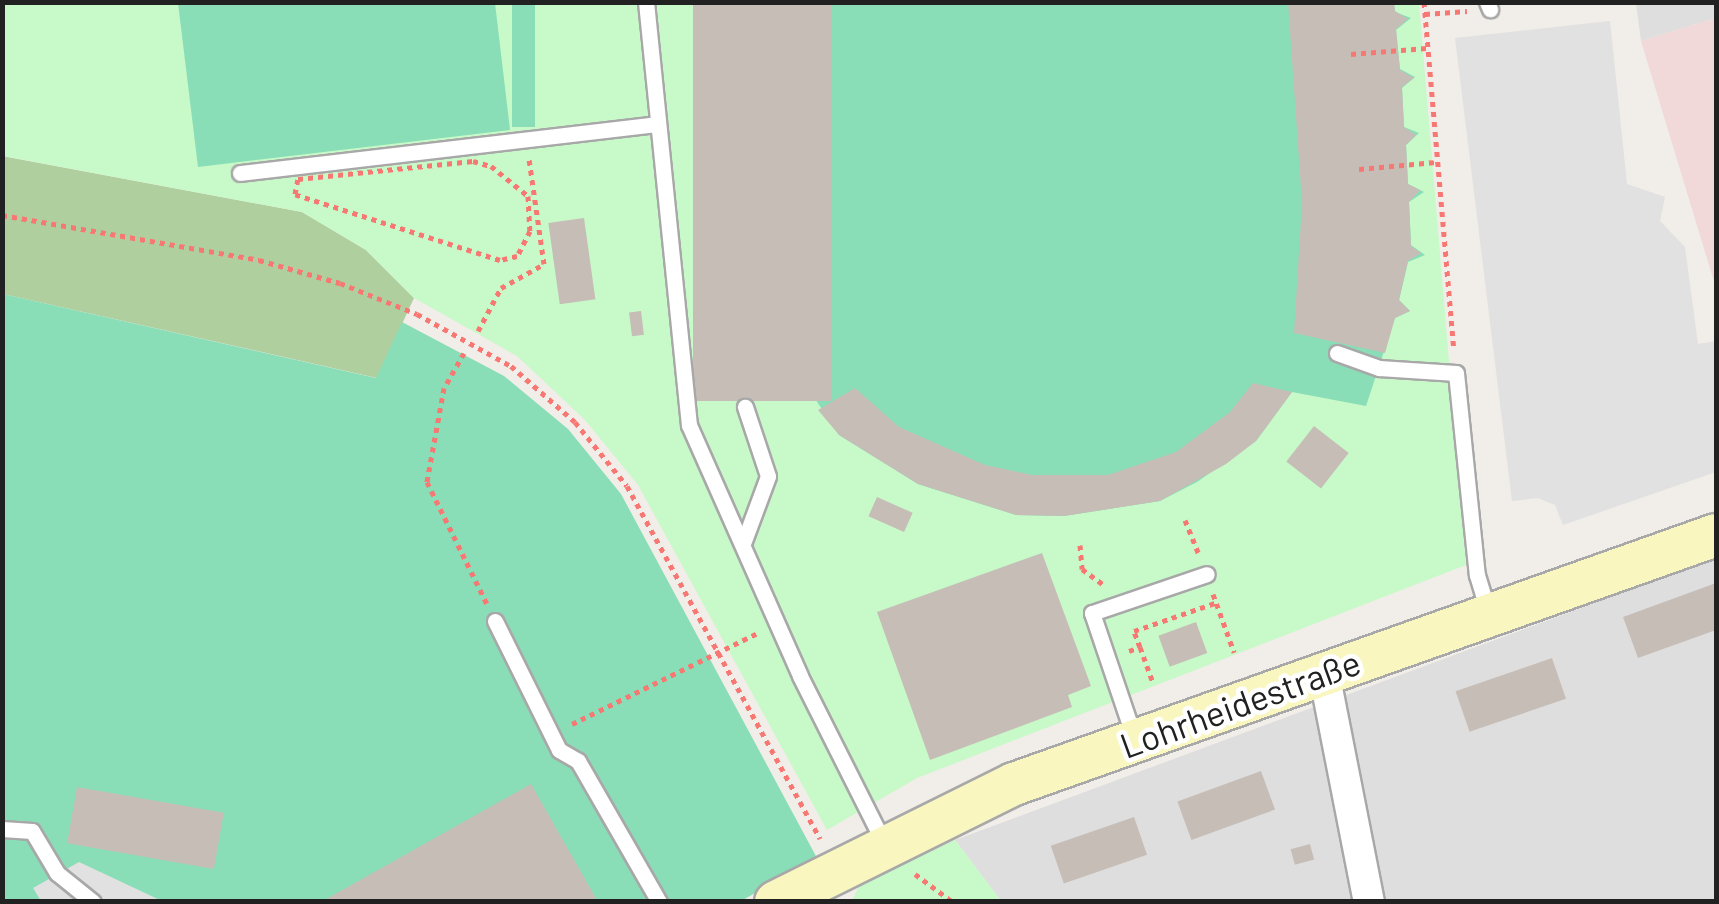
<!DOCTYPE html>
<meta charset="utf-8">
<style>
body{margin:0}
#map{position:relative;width:1719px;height:904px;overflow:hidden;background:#f1ede8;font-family:Barlow,sans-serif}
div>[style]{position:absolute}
.residential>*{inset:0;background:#dfdede}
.commercial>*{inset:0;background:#f1d8d9}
.forest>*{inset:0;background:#b0cf9e}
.park>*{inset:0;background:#c8f9c8}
.pitch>*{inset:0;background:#89deb7;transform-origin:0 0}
.parking>*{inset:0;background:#e1e1e1}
.building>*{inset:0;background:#c6bdb7;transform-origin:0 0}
.path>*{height:5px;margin-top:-2.5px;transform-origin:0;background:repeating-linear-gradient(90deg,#f77773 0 5px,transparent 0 10px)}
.roads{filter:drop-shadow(2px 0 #a8a8a8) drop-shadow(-2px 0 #a8a8a8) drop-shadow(0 2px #a8a8a8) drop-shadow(0 -2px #a8a8a8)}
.lane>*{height:15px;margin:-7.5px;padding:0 7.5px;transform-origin:7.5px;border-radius:7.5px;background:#fff}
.street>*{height:30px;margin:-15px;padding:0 15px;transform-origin:15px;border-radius:15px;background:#fff}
.secondary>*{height:42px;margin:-21px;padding:0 21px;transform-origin:21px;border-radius:21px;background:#f9f7bf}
span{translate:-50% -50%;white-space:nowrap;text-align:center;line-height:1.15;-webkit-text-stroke:9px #fff;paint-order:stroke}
.street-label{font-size:35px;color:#212121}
.frame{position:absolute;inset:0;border:5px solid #212121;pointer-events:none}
</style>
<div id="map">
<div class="residential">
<i style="clip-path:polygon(1636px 3px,1716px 3px,1716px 18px,1641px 41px)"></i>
<i style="clip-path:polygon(1716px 558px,1716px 901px,1001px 901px,955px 840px)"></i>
</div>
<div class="commercial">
<i style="clip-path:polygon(1716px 18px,1716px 288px,1641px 41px)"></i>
</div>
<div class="forest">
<i style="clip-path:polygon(2px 156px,302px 212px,366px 250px,414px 298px,377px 378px,3px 294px)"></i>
</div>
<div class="park">
<i style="clip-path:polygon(2px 3px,1419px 3px,1466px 565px,917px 778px,827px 830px,638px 485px,585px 420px,517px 356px,414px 298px,366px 250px,302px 212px,3px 156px)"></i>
<i style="clip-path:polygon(955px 840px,1001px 901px,852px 901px,860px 884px)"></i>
</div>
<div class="pitch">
<i style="clip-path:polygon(178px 3px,495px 3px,510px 130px,198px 167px)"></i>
<i style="left:512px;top:3px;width:23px;height:124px"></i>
<i style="clip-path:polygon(693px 3px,1394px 3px,1395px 12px,1411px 18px,1396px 30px,1400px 69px,1415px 77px,1402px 88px,1404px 127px,1419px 133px,1406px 145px,1408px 184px,1424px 192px,1409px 202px,1411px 245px,1425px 255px,1408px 262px,1399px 300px,1410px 311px,1395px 318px,1366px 406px,1292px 392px,1256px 441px,1197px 482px,1160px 501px,1064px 516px,1016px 515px,918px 484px,839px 435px,802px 379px,720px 400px)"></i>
<i style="clip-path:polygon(3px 294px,376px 378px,402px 322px,504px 376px,568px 429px,621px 494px,817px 858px,741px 901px,3px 901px)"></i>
</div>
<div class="parking">
<i style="clip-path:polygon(1610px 21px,1627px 184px,1665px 197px,1660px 221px,1685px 247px,1698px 344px,1716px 341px,1716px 472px,1563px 525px,1555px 505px,1538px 498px,1512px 501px,1455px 38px)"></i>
<i style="clip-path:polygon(79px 862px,162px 901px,41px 901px,33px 888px)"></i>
</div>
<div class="building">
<i style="left:693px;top:2px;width:139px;height:399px"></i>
<i style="clip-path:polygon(1288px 2px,1394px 2px,1395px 11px,1408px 19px,1396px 29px,1400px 70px,1414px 78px,1402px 87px,1404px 127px,1416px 135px,1406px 145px,1408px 184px,1420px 190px,1409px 202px,1411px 246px,1421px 253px,1408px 261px,1399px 300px,1410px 311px,1395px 318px,1385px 353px,1294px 333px,1302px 203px)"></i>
<i style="left:584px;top:218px;width:82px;height:36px;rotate:82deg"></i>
<i style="left:641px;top:311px;width:24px;height:12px;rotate:83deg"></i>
<i style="clip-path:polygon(1253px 383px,1292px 392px,1256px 441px,1226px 464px,1160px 501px,1064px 516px,1016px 515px,918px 484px,839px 435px,818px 410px,855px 388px,899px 427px,985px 465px,1032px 475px,1108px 475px,1176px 452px,1230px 412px)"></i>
<i style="left:1314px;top:426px;width:44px;height:45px;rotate:38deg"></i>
<i style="left:877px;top:497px;width:39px;height:21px;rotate:24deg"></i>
<i style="clip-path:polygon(1042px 553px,1091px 686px,1068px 695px,1072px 707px,930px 760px,877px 612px)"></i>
<i style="clip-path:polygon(1716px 583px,1716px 630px,1638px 658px,1623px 617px)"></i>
<i style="left:1196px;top:622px;width:33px;height:40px;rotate:70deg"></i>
<i style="left:1552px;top:658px;width:43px;height:102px;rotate:71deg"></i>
<i style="left:1261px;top:771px;width:41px;height:89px;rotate:70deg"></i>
<i style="clip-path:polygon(531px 784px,598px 902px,321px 902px)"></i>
<i style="left:77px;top:787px;width:149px;height:57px;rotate:10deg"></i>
<i style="left:1134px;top:817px;width:40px;height:88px;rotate:71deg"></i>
<i style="left:1310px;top:844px;width:16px;height:20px;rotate:75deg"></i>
</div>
<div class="path">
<i style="left:1424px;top:2px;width:349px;rotate:85.1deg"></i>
<i style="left:1425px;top:14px;width:42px;rotate:-4.1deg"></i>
<i style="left:1351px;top:54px;width:76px;rotate:-4.5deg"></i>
<i style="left:473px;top:161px;width:19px;rotate:16deg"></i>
<i style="left:491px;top:166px;width:48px;rotate:39deg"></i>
<i style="left:528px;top:196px;width:35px;rotate:87deg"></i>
<i style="left:530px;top:231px;width:28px;rotate:117deg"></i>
<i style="left:517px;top:256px;width:17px;rotate:167deg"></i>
<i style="left:500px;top:260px;width:215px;rotate:-162.2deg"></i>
<i style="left:295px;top:194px;width:15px;rotate:-79deg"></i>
<i style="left:298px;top:179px;width:176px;rotate:-5.9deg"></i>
<i style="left:1359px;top:169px;width:77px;rotate:-5.2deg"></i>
<i style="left:2px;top:215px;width:261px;rotate:9.9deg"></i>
<i style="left:259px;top:260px;width:84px;rotate:15.9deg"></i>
<i style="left:340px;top:283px;width:83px;rotate:21.9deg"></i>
<i style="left:417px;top:314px;width:107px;rotate:29deg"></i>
<i style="left:511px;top:366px;width:85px;rotate:41.2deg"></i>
<i style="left:575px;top:422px;width:82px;rotate:50.9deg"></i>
<i style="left:627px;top:486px;width:402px;rotate:61.3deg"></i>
<i style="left:478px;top:331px;width:49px;rotate:-61.9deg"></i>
<i style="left:501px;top:288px;width:49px;rotate:-29.2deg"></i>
<i style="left:544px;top:264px;width:107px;rotate:-98.1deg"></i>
<i style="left:464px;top:353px;width:40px;rotate:119.7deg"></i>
<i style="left:444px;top:388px;width:96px;rotate:100.3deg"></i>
<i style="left:427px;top:482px;width:136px;rotate:63.8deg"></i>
<i style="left:1185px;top:520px;width:38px;rotate:68deg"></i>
<i style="left:1080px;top:545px;width:24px;rotate:85deg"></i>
<i style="left:1082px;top:569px;width:27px;rotate:36deg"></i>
<i style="left:1213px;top:594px;width:62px;rotate:70.1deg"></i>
<i style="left:1140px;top:647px;width:38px;rotate:70deg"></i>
<i style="left:1129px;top:651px;width:12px;rotate:-20deg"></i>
<i style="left:1140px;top:647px;width:17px;rotate:-111deg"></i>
<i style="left:1134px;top:631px;width:86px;rotate:-19.1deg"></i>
<i style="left:572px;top:724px;width:209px;rotate:-26.1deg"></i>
<i style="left:915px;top:874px;width:47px;rotate:36.4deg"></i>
</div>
<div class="roads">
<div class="lane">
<i style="left:646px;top:2px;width:425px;rotate:84.2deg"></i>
<i style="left:689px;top:425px;width:274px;rotate:66.1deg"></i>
<i style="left:800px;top:676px;width:187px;rotate:63.3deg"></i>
<i style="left:1487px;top:2px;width:8px;rotate:67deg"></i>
<i style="left:240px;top:173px;width:418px;rotate:-6.7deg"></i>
<i style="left:1337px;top:353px;width:45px;rotate:19.7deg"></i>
<i style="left:1379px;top:368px;width:77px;rotate:3.7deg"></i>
<i style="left:1456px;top:373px;width:203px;rotate:84.1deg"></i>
<i style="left:1477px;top:575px;width:39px;rotate:73deg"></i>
<i style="left:744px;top:541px;width:69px;rotate:-69.7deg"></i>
<i style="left:768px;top:476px;width:73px;rotate:-108.4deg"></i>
<i style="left:495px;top:621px;width:144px;rotate:63.6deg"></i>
<i style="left:559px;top:750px;width:22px;rotate:30deg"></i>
<i style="left:578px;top:761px;width:163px;rotate:60.1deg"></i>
<i style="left:1134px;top:737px;width:131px;rotate:-108.7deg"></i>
<i style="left:1092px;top:613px;width:121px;rotate:-18.7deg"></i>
<i style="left:2px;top:829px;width:30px;rotate:4deg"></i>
<i style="left:32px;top:831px;width:49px;rotate:59.2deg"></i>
<i style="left:57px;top:873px;width:46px;rotate:38.9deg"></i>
</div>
<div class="street">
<i style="left:1324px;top:673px;width:233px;rotate:78.9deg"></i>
</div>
<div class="secondary">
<i style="left:776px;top:902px;width:266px;rotate:-26.4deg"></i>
<i style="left:1014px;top:784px;width:745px;rotate:-19.53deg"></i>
</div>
</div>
<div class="street-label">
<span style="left:1240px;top:703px;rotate:-20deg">Lohrheidestraße</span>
</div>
<div class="frame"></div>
</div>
